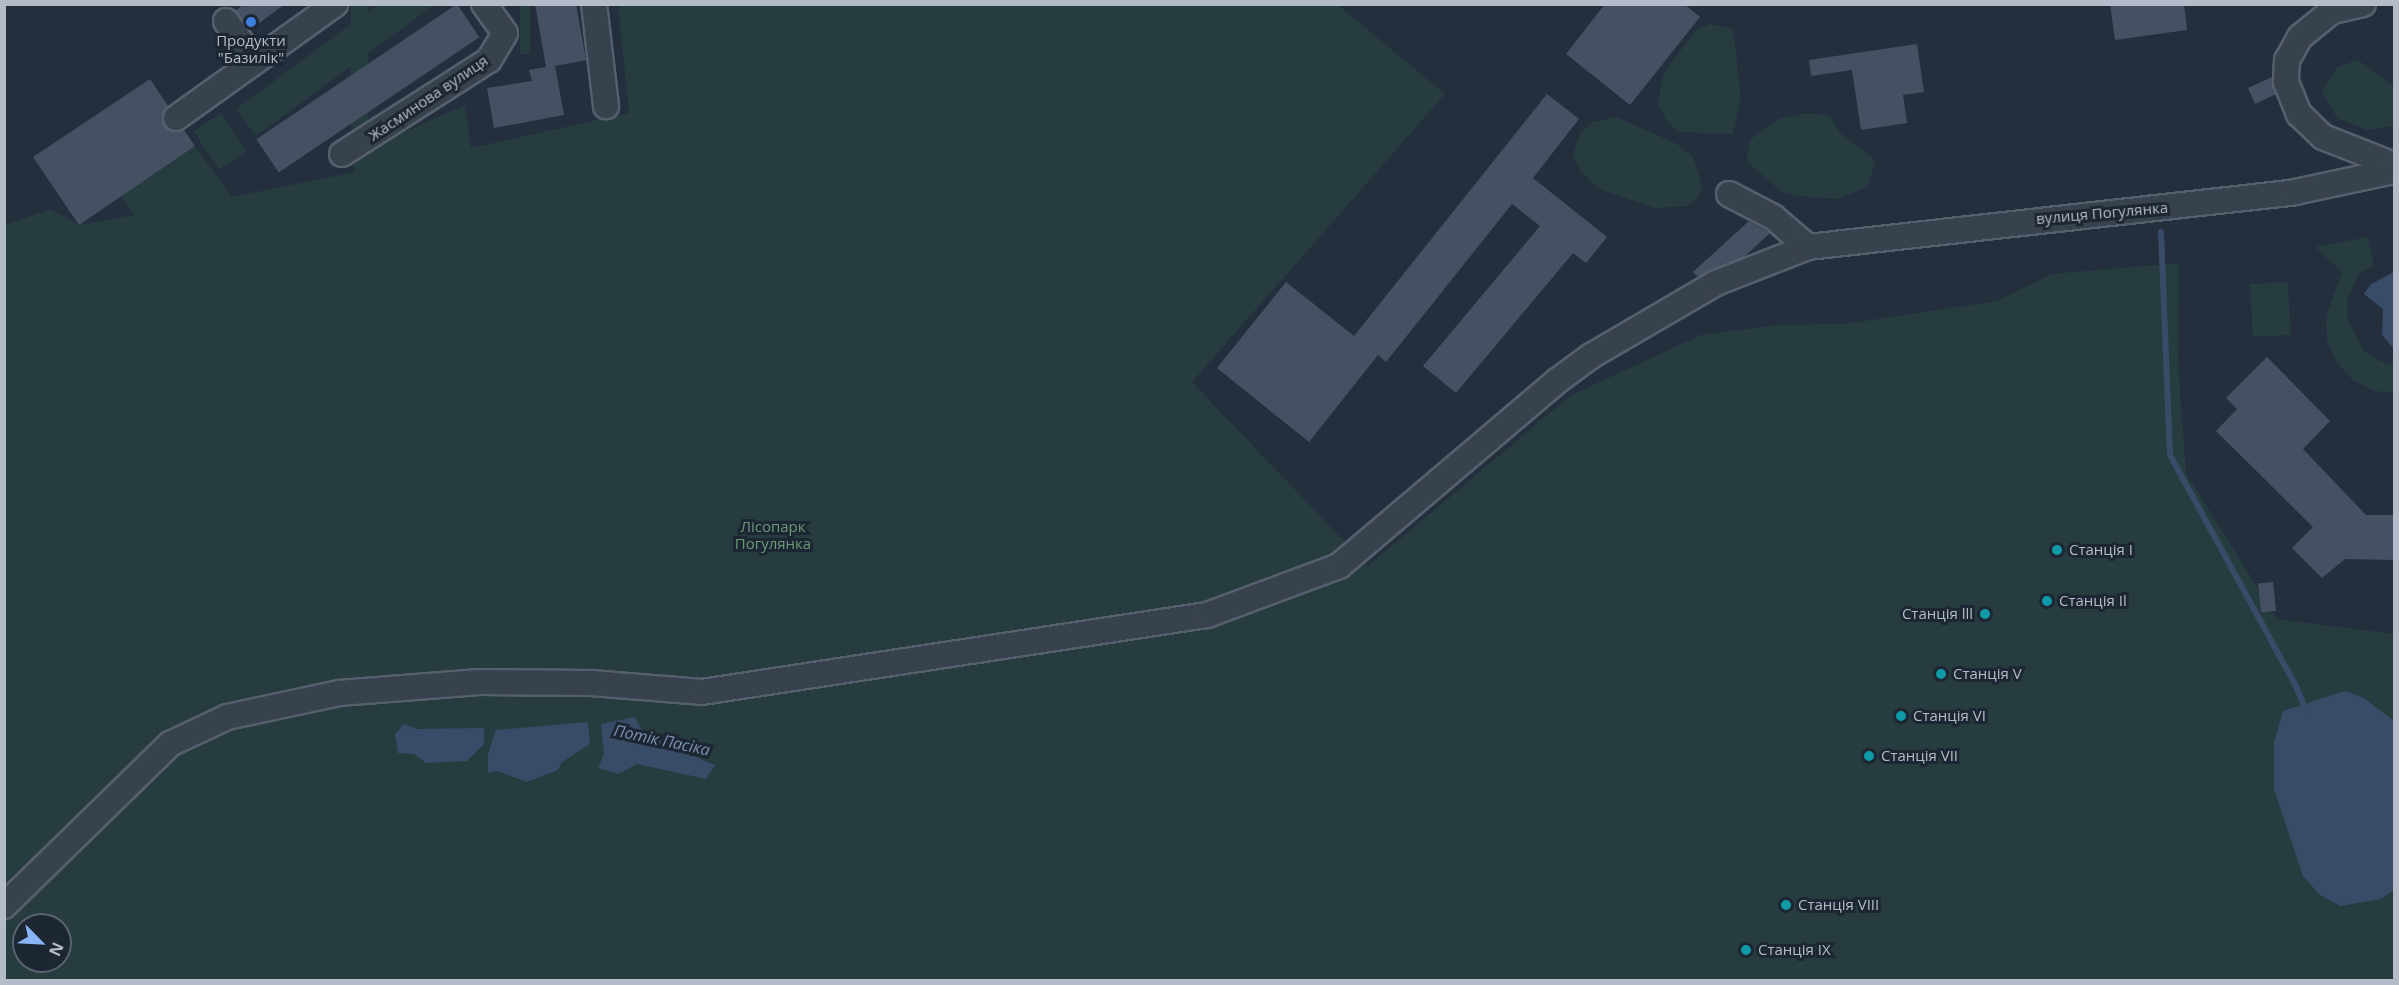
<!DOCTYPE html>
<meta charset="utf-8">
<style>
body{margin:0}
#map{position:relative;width:2399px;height:985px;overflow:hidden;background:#242f3e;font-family:"Open Sans",sans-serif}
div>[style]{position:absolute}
.green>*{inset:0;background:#263c3f;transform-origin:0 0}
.water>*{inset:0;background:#394c67}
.stream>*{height:6px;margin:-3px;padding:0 3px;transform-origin:3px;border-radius:3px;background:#394c67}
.building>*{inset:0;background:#455162;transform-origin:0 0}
.roads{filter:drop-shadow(2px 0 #565f6c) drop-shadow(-2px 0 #565f6c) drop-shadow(0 2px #565f6c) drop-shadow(0 -2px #565f6c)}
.minor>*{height:24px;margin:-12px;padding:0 12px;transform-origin:12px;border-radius:12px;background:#38414e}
.dots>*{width:16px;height:16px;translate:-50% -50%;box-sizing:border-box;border:3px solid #1d2633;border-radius:50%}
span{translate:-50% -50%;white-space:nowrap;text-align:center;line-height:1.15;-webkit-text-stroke:6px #1d2633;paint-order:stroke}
.poi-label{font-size:15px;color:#b4bcc9}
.left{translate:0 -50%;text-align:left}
.right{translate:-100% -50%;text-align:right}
.street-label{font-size:15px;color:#b4bcc9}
.park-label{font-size:15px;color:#6b9a76}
.water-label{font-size:16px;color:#7c92b1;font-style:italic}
.frame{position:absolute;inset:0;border:6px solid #b4bcc9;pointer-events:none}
.north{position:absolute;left:12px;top:913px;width:60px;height:60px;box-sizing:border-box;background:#1d2633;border:2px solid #59626f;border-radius:50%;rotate:114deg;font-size:16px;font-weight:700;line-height:24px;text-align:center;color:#b4bcc9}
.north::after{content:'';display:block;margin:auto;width:21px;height:27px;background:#8ab4f8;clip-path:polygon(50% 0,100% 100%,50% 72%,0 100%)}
</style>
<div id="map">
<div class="green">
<i style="left:351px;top:5px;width:17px;height:157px"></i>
<i style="clip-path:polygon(377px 5px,434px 5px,256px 136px,236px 109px)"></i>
<i style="left:520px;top:5px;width:10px;height:49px"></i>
<i style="clip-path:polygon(evenodd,618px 5px,1338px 5px,1445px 94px,1192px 382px,1368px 566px,1571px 395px,1701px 335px,1778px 325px,1845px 324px,1997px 301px,2052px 274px,2179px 263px,2178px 364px,2186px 473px,2277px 619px,2394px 634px,2394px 980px,5px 980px,4px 225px,51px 209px,79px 225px,134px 215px,121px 196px,195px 146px,232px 197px,355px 172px,351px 156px,465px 105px,471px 148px,629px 113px,618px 5px,24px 925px,60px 925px,60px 961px,24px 961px,24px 925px)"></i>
<i style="clip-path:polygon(1709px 24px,1733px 29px,1741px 98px,1733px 134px,1679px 132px,1667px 122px,1658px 103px,1662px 79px,1669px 65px,1696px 31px)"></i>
<i style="clip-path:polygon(2358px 60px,2394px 87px,2394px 126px,2367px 130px,2337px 118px,2322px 91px,2337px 67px)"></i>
<i style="left:221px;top:113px;width:46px;height:33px;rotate:56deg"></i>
<i style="clip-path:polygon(1807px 113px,1830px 116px,1840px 133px,1875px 160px,1868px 186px,1839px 199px,1798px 196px,1782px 192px,1746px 161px,1751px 139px,1778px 119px)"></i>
<i style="clip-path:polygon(1616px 117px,1677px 144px,1693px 157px,1703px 189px,1696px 199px,1688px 206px,1654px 208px,1599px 189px,1581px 172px,1573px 155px,1580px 133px,1593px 122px)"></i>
<i style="clip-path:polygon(2368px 237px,2374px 266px,2360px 272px,2347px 300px,2347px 318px,2363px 349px,2377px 360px,2394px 365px,2394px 393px,2375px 391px,2353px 380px,2337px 363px,2327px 341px,2326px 317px,2342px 272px,2315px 247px)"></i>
<i style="left:2288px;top:282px;width:53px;height:38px;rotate:87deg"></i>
</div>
<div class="water">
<i style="clip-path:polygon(2394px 272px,2394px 349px,2382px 335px,2383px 309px,2364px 294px,2371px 284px)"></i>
<i style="clip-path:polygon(2345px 691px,2364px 698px,2394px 721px,2394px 890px,2381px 899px,2340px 906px,2320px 895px,2303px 876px,2274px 789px,2274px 742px,2283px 711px)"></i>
<i style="clip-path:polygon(635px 717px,644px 735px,715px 765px,706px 779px,637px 764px,618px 774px,598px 768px,604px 754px,601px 724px)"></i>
<i style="clip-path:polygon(588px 722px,590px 744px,562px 762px,558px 770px,527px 782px,497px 771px,488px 773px,488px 754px,496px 730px)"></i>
<i style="clip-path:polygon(404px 724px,417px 729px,484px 728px,484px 744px,467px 761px,426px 763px,414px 754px,398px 753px,395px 734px)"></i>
</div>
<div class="stream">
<i style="left:2161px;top:232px;width:223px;rotate:87.7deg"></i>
<i style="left:2170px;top:455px;width:261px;rotate:61.4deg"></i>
<i style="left:2295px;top:684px;width:28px;rotate:67deg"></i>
</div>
<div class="building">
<i style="clip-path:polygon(244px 4px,285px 4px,250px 30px,235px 11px)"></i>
<i style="left:457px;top:4px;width:40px;height:242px;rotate:56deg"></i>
<i style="clip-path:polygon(535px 4px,576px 4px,586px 60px,555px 66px,564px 115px,494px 128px,487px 88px,532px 81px,529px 70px,546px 67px)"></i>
<i style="clip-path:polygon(1605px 4px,1684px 4px,1700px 17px,1630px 105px,1566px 54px)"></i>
<i style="clip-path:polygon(2110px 4px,2184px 4px,2187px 30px,2115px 40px)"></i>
<i style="clip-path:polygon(1917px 44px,1924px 92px,1903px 95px,1907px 123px,1861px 130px,1852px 70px,1811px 76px,1809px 60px)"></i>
<i style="clip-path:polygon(2272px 77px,2276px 94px,2255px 104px,2248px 88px)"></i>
<i style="clip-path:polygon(150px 79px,168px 106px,163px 113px,164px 126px,171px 131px,184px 130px,195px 146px,79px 225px,33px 157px)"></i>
<i style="clip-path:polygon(1547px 94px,1579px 119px,1533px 178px,1607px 237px,1586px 263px,1573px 253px,1456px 393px,1423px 366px,1540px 226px,1512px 204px,1386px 362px,1378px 355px,1309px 442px,1217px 368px,1286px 282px,1354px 336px)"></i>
<i style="clip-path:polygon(1749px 221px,1770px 233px,1744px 257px,1698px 277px,1693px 272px)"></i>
<i style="clip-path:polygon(2267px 357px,2330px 421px,2303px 449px,2366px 515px,2394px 515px,2394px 560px,2345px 559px,2322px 578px,2292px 548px,2313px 527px,2216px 431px,2237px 409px,2226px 398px)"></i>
<i style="left:2273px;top:582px;width:29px;height:15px;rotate:84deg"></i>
</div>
<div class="roads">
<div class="minor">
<i style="left:594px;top:4px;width:103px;rotate:83.3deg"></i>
<i style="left:2363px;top:4px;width:32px;rotate:167deg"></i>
<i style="left:2332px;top:11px;width:41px;rotate:140.9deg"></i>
<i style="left:2300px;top:37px;width:26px;rotate:119deg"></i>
<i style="left:2287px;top:60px;width:22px;rotate:93deg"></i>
<i style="left:2286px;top:82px;width:35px;rotate:68deg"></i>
<i style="left:2299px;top:114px;width:33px;rotate:44deg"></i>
<i style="left:2323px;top:137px;width:76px;rotate:21.5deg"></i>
<i style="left:226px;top:21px;width:50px;rotate:54.7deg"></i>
<i style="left:176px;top:118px;width:196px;rotate:-35.6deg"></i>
<i style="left:342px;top:154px;width:174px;rotate:-32.6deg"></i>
<i style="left:489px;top:60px;width:31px;rotate:-59deg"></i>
<i style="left:505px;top:33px;width:36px;rotate:-126deg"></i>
<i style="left:1729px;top:194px;width:50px;rotate:27.6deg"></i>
<i style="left:1773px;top:217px;width:46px;rotate:40.6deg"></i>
<i style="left:4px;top:906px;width:232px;rotate:-44.3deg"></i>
<i style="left:170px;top:744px;width:63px;rotate:-25.3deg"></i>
<i style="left:227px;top:717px;width:115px;rotate:-12.1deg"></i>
<i style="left:339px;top:693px;width:141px;rotate:-4.5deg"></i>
<i style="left:480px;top:682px;width:111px;rotate:0.5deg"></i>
<i style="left:591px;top:683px;width:111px;rotate:4.6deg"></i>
<i style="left:702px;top:692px;width:511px;rotate:-8.67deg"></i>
<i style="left:1207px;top:615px;width:141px;rotate:-20.4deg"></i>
<i style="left:1339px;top:566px;width:286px;rotate:-40.3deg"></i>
<i style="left:1557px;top:381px;width:42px;rotate:-36.3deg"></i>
<i style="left:1591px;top:356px;width:145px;rotate:-30.3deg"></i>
<i style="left:1716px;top:283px;width:99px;rotate:-21.4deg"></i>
<i style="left:1808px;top:247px;width:490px;rotate:-6.4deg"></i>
<i style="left:2295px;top:192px;width:101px;rotate:-12deg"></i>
</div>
</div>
<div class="dots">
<i style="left:251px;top:22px;background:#3f7fe0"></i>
<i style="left:2057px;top:550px;background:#0f9aa8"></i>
<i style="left:2047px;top:601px;background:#0f9aa8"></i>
<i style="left:1985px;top:614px;background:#0f9aa8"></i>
<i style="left:1941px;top:674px;background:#0f9aa8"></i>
<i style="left:1901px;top:716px;background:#0f9aa8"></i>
<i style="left:1869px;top:756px;background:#0f9aa8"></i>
<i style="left:1786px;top:905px;background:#0f9aa8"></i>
<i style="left:1746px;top:950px;background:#0f9aa8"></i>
</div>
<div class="poi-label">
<span style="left:251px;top:49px">Продукти<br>"Базилік"</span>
<span class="left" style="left:2069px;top:550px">Cтанція I</span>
<span class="left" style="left:2059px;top:601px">Cтанція Il</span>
<span class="right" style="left:1973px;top:614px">Cтанція lll</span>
<span class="left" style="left:1953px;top:674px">Cтанція V</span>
<span class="left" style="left:1913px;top:716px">Станція VI</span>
<span class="left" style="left:1881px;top:756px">Станція VII</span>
<span class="left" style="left:1798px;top:905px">Cтанція VIII</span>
<span class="left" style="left:1758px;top:950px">Cтанція IX</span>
</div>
<div class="street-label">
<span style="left:428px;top:98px;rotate:-34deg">Жасминова вулиця</span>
<span style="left:2102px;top:213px;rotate:-5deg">вулиця Погулянка</span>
</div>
<div class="park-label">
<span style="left:773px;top:535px">Лісопарк<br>Погулянка</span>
</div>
<div class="water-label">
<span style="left:662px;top:740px;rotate:12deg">Потік Пасіка</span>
</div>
<div class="frame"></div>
<div class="north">N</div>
</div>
